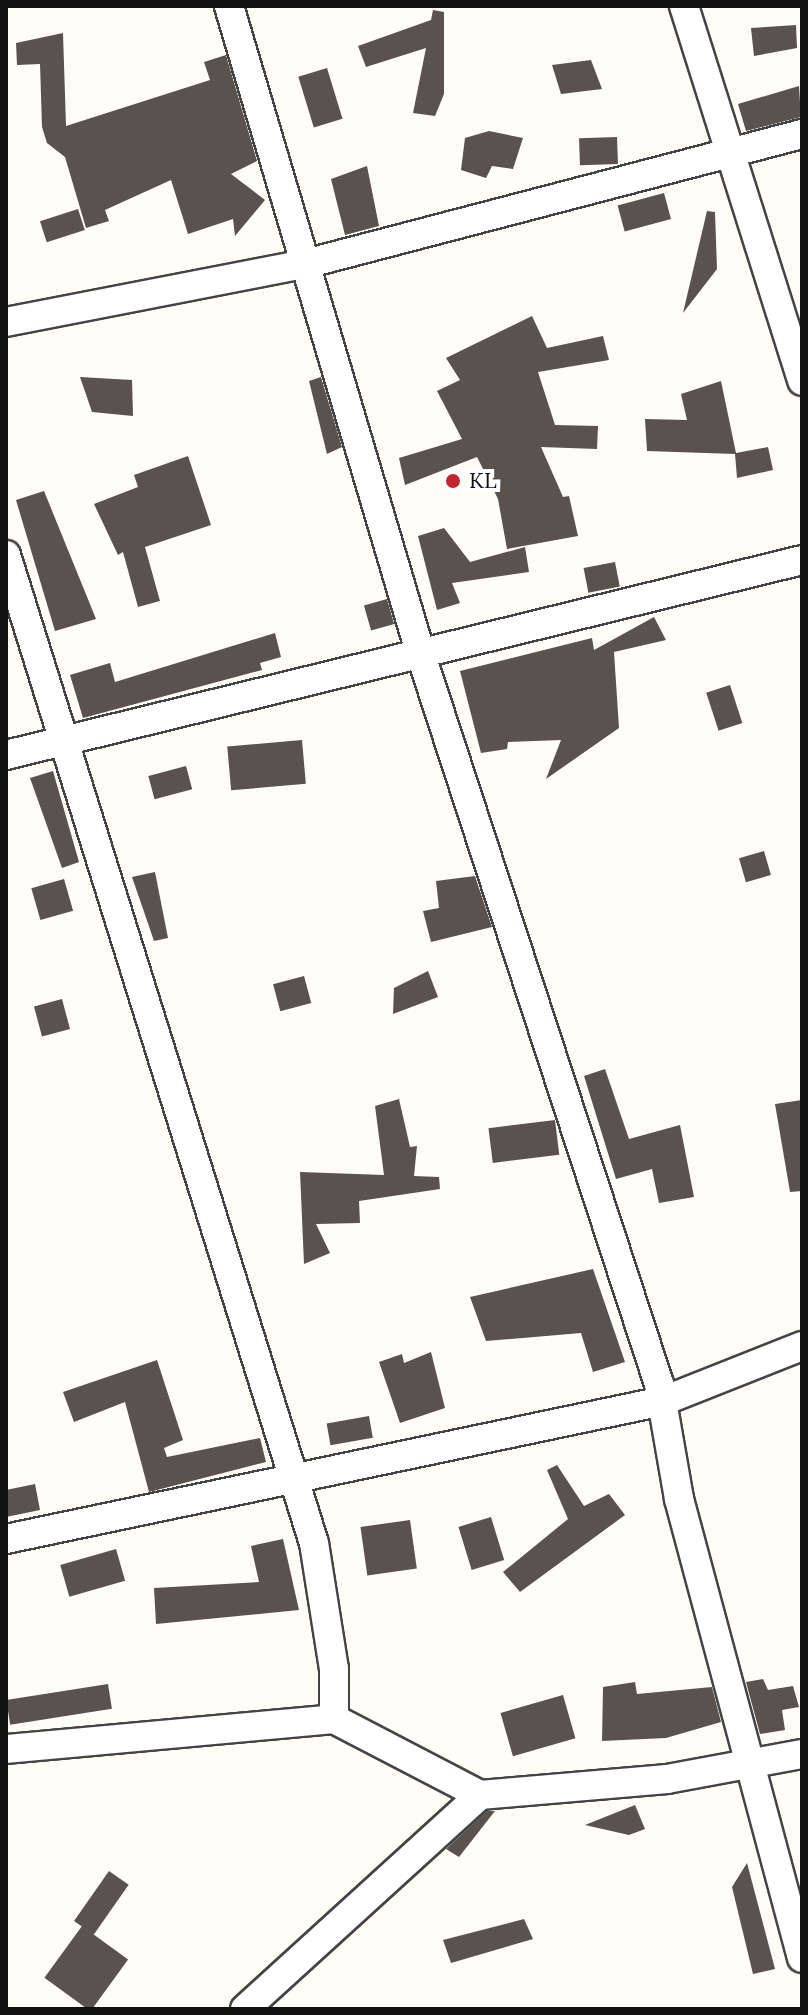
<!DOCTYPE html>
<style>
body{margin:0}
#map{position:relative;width:808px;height:2015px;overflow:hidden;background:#fffdf5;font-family:Lora,serif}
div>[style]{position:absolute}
.building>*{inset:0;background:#5a524d;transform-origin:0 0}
.roads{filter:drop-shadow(2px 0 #444) drop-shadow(-2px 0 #444) drop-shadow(0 2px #444) drop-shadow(0 -2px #444)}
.street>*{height:28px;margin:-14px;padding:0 14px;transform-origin:14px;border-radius:14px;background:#fff}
.dots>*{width:22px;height:22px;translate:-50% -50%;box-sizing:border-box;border:4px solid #fff;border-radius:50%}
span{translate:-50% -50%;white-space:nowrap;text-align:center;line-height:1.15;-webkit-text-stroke:8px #fff;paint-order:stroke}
.poi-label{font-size:22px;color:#111}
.left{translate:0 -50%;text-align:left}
.frame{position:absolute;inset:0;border:8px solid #111;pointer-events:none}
</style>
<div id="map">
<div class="building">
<i style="clip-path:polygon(433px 10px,444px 12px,444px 94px,435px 116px,413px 113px,426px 48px,366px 67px,358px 46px,431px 20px)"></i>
<i style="clip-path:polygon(796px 25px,797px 48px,754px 56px,751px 28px)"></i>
<i style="clip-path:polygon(63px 33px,66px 126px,210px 80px,204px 62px,226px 55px,257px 161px,231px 174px,265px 200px,235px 236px,233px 219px,188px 234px,171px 180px,105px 210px,109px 221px,86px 228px,65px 157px,47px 143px,42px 127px,40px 64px,17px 65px,16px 43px)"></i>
<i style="clip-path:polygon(591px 60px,602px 89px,561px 94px,552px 65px)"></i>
<i style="left:327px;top:68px;width:53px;height:30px;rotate:73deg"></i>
<i style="clip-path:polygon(799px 86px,801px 117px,746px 131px,738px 104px)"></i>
<i style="clip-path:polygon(489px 131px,523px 138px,513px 169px,492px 166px,486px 178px,461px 170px,465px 138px)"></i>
<i style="left:617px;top:137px;width:27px;height:38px;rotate:88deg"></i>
<i style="clip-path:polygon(367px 166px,379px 226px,345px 235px,331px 179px)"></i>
<i style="left:664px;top:193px;width:27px;height:48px;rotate:75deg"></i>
<i style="left:78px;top:209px;width:22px;height:40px;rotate:72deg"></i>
<i style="clip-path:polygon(707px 211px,715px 212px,717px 269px,683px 313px)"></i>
<i style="clip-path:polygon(532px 316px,547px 348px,603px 336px,609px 360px,538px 372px,555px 425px,598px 426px,597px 449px,541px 447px,563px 497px,569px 496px,578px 536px,507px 549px,498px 499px,477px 457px,405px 485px,399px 458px,462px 439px,437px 391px,460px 380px,446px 358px)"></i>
<i style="clip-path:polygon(80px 377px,132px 380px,133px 416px,92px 412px)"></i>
<i style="clip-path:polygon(321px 377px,342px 447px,327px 454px,309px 381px)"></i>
<i style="clip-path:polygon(721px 381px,736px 453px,768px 447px,773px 470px,737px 478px,735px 454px,647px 451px,645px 419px,687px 420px,681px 394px)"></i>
<i style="clip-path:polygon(188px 456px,211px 525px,145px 547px,160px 601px,138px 607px,123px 552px,118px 555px,94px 504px,138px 487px,134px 475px)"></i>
<i style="clip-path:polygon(44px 491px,96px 619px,55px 631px,16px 500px)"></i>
<i style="clip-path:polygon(444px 528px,470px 562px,525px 547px,529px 572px,452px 583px,460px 603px,437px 610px,418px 536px)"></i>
<i style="left:615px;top:562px;width:25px;height:32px;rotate:79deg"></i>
<i style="left:387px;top:599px;width:26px;height:24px;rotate:74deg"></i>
<i style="clip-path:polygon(654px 617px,666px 640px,614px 652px,619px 728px,546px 779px,561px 740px,508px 742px,507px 749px,481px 753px,460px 671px,592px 638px,594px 650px)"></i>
<i style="clip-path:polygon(275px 633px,281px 657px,260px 663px,262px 670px,83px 718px,70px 675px,110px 663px,115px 682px)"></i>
<i style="left:730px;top:685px;width:40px;height:25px;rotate:72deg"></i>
<i style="left:302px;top:740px;width:44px;height:75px;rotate:85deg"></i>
<i style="left:186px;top:766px;width:24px;height:39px;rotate:75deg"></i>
<i style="clip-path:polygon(53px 771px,79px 862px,62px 868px,30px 778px)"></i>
<i style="left:764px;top:851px;width:25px;height:26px;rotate:74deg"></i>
<i style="clip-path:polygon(155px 872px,168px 938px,154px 941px,132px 877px)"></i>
<i style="clip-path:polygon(475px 876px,492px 927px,431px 942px,423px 911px,439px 908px,436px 881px)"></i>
<i style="left:64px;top:879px;width:33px;height:34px;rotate:74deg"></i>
<i style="clip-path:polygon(428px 971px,438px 997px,393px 1014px,394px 988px)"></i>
<i style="left:304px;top:976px;width:28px;height:32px;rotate:75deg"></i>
<i style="left:62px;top:999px;width:31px;height:29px;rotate:75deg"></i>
<i style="clip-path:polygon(605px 1069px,629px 1139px,680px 1125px,694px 1197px,659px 1203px,652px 1169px,616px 1179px,584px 1076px)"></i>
<i style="clip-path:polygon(399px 1099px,410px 1147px,417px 1146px,414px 1176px,439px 1177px,440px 1189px,359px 1201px,360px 1223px,316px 1224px,330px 1253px,304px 1264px,300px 1172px,384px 1175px,375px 1106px)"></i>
<i style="clip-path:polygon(802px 1100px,802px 1191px,790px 1192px,775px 1104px)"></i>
<i style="left:555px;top:1120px;width:35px;height:67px;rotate:83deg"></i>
<i style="clip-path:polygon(593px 1269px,625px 1362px,593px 1372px,581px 1333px,486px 1341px,470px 1297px)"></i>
<i style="clip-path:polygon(431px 1352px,445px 1408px,400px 1423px,379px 1362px,402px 1354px,404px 1363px)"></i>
<i style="clip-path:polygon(157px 1360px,183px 1440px,164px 1448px,167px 1457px,260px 1438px,266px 1462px,149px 1492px,125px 1402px,74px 1422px,63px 1392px)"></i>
<i style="left:369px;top:1416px;width:22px;height:43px;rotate:80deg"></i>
<i style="clip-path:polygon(557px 1465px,584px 1506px,609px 1494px,625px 1515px,520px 1592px,503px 1572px,568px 1519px,547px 1470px)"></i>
<i style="clip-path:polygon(35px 1484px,40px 1510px,6px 1517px,6px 1490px)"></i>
<i style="left:491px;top:1517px;width:45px;height:34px;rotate:73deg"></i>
<i style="left:410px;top:1520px;width:49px;height:50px;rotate:82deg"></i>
<i style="clip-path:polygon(283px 1539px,299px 1610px,156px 1624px,154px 1588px,259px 1582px,251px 1546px)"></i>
<i style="left:116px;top:1549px;width:33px;height:58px;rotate:74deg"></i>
<i style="clip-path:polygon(763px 1679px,768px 1690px,793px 1686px,799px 1707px,782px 1710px,785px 1730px,760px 1734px,746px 1682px)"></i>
<i style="clip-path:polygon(635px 1682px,637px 1694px,712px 1687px,721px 1722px,666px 1738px,602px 1741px,603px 1687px)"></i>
<i style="left:108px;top:1684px;width:25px;height:103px;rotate:81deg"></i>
<i style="left:563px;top:1695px;width:45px;height:65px;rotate:74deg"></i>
<i style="clip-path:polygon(635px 1805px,645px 1829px,629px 1835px,585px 1825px)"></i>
<i style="clip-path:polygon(487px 1811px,495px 1811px,459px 1857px,446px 1849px)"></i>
<i style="clip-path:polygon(747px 1863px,775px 1969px,753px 1974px,732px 1887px)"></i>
<i style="left:109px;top:1871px;width:24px;height:61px;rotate:35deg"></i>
<i style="clip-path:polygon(524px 1919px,533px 1939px,451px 1963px,443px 1940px)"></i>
<i style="left:82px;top:1926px;width:57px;height:64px;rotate:36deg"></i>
</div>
<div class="roads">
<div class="street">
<i style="left:229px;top:6px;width:677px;rotate:73.52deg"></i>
<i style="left:421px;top:655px;width:767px;rotate:71.92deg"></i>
<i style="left:659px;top:1384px;width:117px;rotate:80.1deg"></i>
<i style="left:679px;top:1499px;width:475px;rotate:75deg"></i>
<i style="left:684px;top:6px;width:393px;rotate:72.5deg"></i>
<i style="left:6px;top:322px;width:305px;rotate:-11deg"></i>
<i style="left:305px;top:264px;width:514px;rotate:-14.66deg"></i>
<i style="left:6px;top:555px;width:1035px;rotate:72.69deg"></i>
<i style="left:314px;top:1543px;width:128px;rotate:81deg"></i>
<i style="left:334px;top:1669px;width:50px;rotate:90deg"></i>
<i style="left:6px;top:755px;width:820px;rotate:-13.76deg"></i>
<i style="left:6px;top:1539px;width:671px;rotate:-11.86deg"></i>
<i style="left:663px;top:1401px;width:149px;rotate:-21.6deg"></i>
<i style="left:6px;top:1749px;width:329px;rotate:-5.2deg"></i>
<i style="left:334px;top:1719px;width:165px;rotate:27.5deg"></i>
<i style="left:245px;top:2009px;width:318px;rotate:-42.3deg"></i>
<i style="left:480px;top:1795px;width:188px;rotate:-4.9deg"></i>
<i style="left:667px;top:1779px;width:137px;rotate:-10.5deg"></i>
</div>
</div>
<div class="dots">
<i style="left:453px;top:481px;background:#c4262e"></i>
</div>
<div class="poi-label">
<span class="left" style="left:469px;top:481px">KL</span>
</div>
<div class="frame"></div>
</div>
